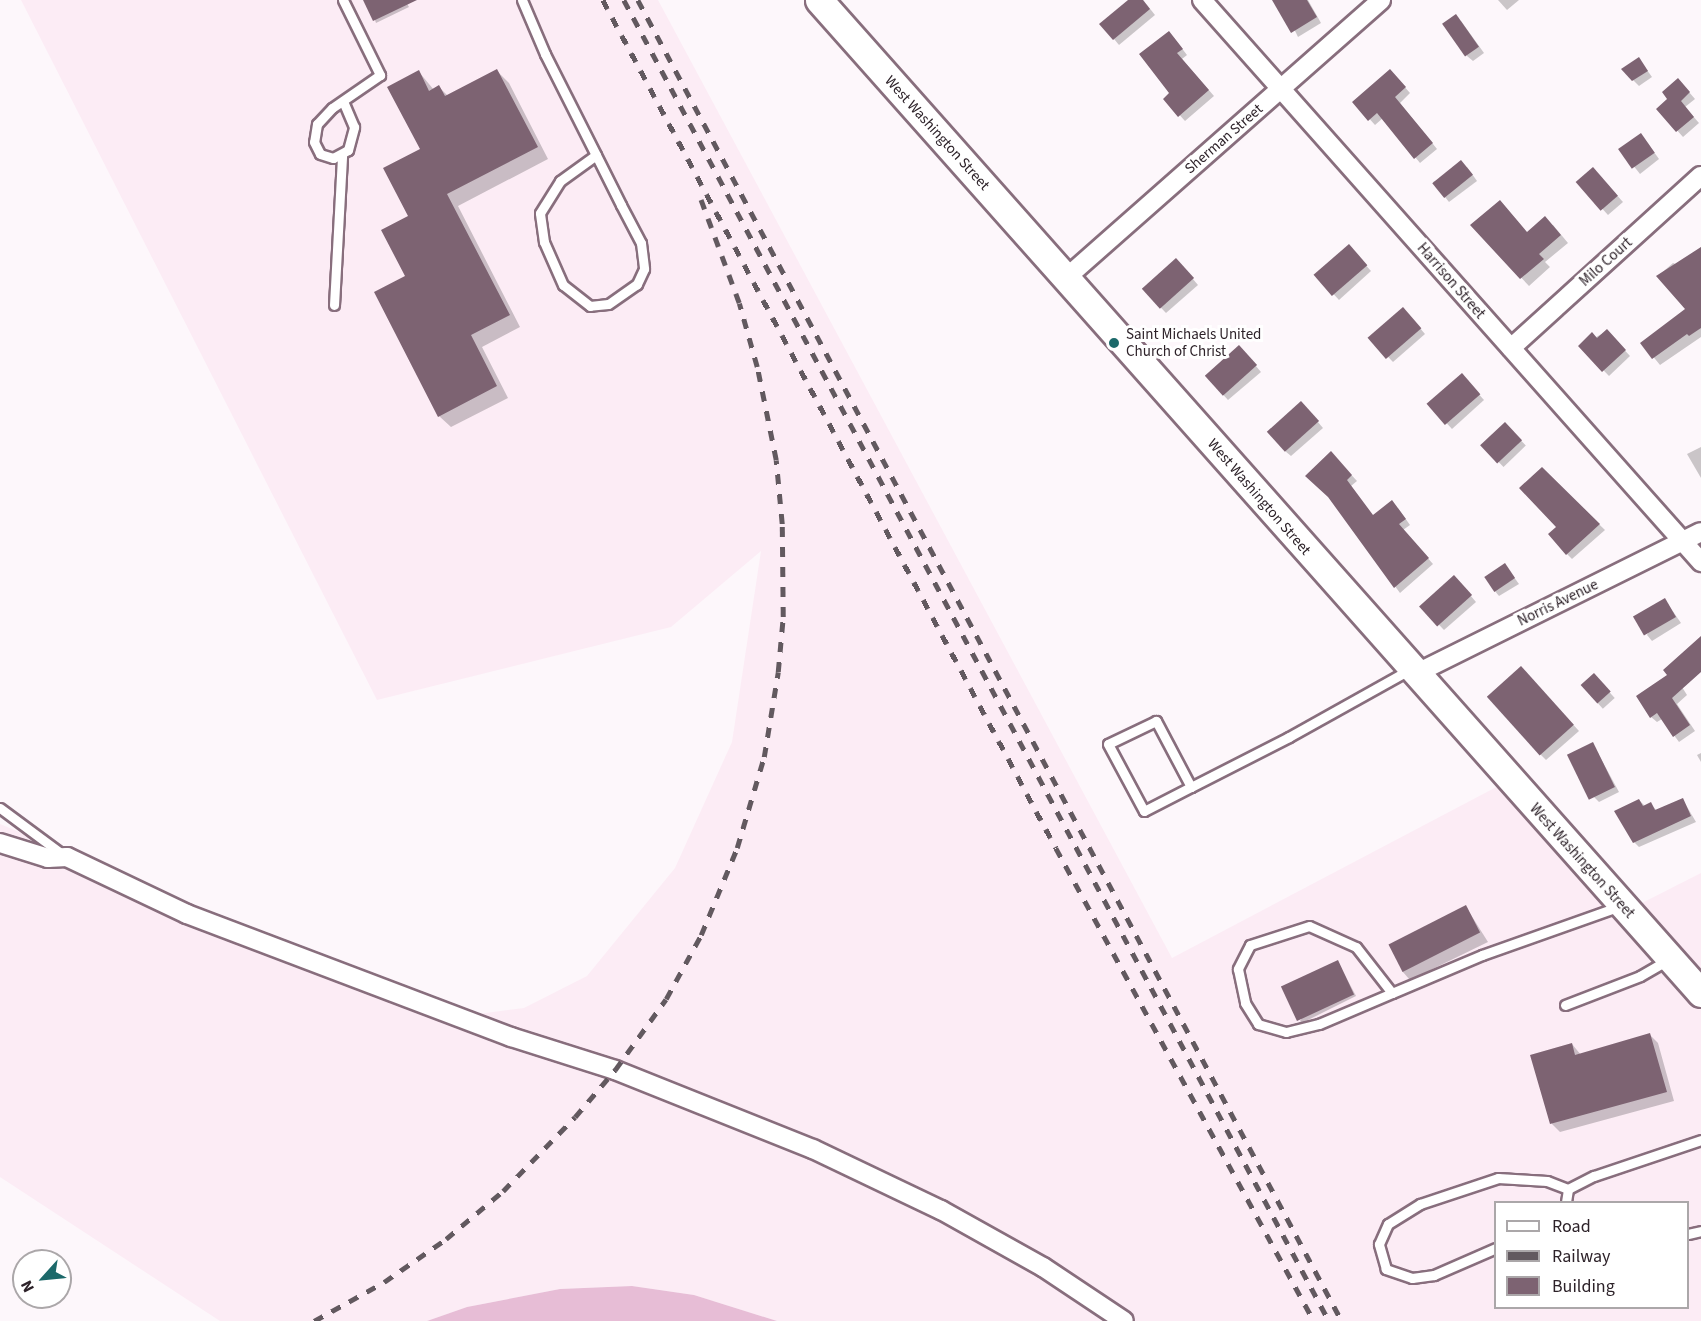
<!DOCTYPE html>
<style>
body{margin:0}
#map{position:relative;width:1701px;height:1321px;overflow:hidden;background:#fdf7fb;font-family:"Source Sans 3",sans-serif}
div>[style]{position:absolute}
.built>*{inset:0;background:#fcecf5}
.forest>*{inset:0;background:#e7bdd6}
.shadow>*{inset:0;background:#0003;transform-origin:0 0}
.building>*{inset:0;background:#7d6372;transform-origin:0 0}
.roads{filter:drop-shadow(2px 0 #886e7d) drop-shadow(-2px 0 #886e7d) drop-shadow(0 2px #886e7d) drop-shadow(0 -2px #886e7d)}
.service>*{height:9px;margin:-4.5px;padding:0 4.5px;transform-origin:4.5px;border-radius:4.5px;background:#fff}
.minor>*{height:18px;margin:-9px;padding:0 9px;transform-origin:9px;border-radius:9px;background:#fff}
.secondary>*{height:27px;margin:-13.5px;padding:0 13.5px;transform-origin:13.5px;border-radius:13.5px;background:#fff}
.rail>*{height:4.5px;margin-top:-2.25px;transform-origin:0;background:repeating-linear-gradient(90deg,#62595f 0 10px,transparent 0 20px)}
.dots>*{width:16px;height:16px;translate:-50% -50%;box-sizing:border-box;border:3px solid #fff;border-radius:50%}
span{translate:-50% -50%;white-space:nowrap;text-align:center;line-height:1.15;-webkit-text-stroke:6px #fff;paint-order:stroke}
.street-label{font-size:15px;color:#2d2229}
.poi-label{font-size:15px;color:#2d2229}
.left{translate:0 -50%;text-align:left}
.legend{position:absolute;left:1494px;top:1201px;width:195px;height:108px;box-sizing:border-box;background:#fff;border:2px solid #aba7a9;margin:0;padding:8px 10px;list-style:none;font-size:18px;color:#2d2229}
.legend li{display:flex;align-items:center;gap:12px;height:30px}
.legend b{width:30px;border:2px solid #aba7a9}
.north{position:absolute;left:12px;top:1249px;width:60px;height:60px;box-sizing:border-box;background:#fff;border:2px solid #aba7a9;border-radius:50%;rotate:243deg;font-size:16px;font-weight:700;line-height:24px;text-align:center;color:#2d2229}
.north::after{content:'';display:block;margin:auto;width:21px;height:27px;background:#1c696a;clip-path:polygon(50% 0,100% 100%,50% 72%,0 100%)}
</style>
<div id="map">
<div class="built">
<i style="clip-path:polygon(evenodd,21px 0,658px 0,1172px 958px,1504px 783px,1701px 1008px,1701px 1321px,777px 1321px,694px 1295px,632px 1286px,560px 1289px,467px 1307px,427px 1321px,220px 1321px,0 1177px,0 824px,463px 1016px,524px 1008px,587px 976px,675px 868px,732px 742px,761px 551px,671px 627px,377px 700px,21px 0,1496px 1202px,1688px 1202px,1688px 1308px,1496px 1308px,1496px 1202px)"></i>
<i style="clip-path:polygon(1701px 873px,1701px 969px,1642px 903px)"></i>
</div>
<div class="forest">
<i style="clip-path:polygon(632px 1286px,694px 1295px,777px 1321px,427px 1321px,467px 1307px,560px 1289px)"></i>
</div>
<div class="shadow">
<i style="clip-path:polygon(368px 0,405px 0,409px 7px,376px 23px)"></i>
<i style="clip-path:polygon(1130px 0,1143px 0,1155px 15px,1119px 45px,1114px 39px)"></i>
<i style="clip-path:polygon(1280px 0,1308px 0,1321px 23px,1298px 37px)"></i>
<i style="clip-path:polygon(1498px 0,1519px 0,1507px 10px)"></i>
<i style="clip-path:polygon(1461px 21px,1484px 53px,1473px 61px,1467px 56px)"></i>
<i style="clip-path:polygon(1174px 38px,1187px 55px,1182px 59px,1214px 96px,1185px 121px,1165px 99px,1171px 93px)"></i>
<i style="clip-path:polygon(1639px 59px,1652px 77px,1639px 86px,1633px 80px)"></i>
<i style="clip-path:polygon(497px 71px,509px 83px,548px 159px,458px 206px,520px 327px,482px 347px,508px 398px,451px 427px,439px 416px,407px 277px,410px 217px,422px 150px,419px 72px,434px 90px,439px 87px,448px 96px)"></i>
<i style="clip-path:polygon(1395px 76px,1410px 93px,1400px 103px,1437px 149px,1420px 163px,1383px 118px,1375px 125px,1354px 102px)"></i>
<i style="clip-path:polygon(1683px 85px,1695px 99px,1685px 107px,1699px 123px,1683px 137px,1658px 109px)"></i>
<i style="clip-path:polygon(1646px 141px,1659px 159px,1640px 174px,1621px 150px)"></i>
<i style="clip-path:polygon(1467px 167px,1477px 181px,1449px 202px,1433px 182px)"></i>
<i style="clip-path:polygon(1598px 174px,1623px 202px,1608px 215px,1578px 182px)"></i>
<i style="clip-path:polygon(1472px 225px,1528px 233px,1553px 225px,1568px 243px,1545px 262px,1550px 267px,1529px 286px)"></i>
<i style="clip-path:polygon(1701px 247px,1701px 337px,1660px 365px,1642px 343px,1687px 310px,1658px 276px,1673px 263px,1680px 266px)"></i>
<i style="clip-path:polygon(1354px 252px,1371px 271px,1339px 300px,1316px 275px)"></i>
<i style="clip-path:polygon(1181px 265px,1198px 285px,1166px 313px,1143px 289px)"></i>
<i style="clip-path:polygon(1408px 314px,1425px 334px,1393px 362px,1370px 338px)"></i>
<i style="clip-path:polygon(1607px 331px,1630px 356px,1609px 376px,1580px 346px)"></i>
<i style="clip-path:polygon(1244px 352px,1261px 372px,1228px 400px,1206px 376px)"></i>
<i style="clip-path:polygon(1467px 381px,1484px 400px,1452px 429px,1429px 404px)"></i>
<i style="clip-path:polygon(1306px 408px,1323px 428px,1291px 456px,1285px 451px)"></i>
<i style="left:1505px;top:424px;width:30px;height:31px;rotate:46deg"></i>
<i style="clip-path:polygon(1701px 447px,1701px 478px,1687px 454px)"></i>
<i style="clip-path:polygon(1331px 453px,1357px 481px,1351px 486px,1373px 517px,1398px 508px,1410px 525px,1403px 530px,1433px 564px,1400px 593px,1330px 498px)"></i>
<i style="clip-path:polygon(1542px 469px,1605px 530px,1572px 559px,1567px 554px)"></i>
<i style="clip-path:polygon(1505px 565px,1519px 584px,1499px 596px,1494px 590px)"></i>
<i style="clip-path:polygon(1459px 582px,1476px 602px,1444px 630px,1421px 606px)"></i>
<i style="clip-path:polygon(1665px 600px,1681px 623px,1652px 641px,1647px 635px)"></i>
<i style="clip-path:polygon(1527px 674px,1579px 731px,1546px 760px,1541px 755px)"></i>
<i style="left:1594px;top:675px;width:31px;height:16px;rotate:48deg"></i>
<i style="clip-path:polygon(1677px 679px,1687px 695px,1677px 704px,1695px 731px,1679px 742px,1662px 719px,1657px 722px,1651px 717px)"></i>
<i style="clip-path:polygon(1593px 744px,1619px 792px,1599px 802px,1594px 797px)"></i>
<i style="clip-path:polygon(1701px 753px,1701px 762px,1697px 755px)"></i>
<i style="clip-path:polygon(1639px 800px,1645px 806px,1651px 804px,1657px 811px,1683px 800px,1696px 822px,1639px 847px,1634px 842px)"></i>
<i style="clip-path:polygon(1466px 907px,1488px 942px,1410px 980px,1402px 971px)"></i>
<i style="clip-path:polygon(1338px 962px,1356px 996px,1302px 1023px,1300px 1021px)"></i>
<i style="clip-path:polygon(1650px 1035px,1658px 1043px,1674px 1101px,1560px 1132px,1552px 1124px,1532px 1056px,1572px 1044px,1581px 1055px)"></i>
</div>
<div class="building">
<i style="clip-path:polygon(363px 0,417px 0,373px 21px)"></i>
<i style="clip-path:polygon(1128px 0,1143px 0,1150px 9px,1113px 40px,1099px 24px)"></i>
<i style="clip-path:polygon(1272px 0,1307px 0,1317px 17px,1291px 33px)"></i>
<i style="left:1456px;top:14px;width:40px;height:17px;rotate:55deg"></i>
<i style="clip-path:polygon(1169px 31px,1183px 49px,1177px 53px,1209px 90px,1178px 117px,1163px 99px,1169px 93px,1139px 54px)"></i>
<i style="clip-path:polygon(1639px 57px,1648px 71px,1632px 81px,1621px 69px)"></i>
<i style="clip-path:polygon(497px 69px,538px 147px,447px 194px,510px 315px,471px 335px,497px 386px,438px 417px,374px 292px,405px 276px,381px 230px,408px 216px,383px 168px,420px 149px,387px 87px,419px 70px,429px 91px,439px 85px,445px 96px)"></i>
<i style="clip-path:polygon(1390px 69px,1406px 87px,1395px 97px,1433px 143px,1414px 159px,1377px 113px,1368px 121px,1352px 102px)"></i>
<i style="clip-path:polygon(1678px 78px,1690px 92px,1681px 101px,1694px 117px,1676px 132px,1656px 109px,1667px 99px,1662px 92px)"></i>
<i style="left:1641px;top:133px;width:24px;height:28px;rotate:55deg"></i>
<i style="left:1461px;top:160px;width:19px;height:37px;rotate:51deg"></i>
<i style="left:1593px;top:167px;width:38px;height:23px;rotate:49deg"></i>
<i style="clip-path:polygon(1500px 200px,1527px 232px,1545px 216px,1561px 235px,1539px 254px,1544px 259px,1520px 279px,1470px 225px)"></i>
<i style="left:1349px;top:244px;width:28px;height:47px;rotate:49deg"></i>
<i style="clip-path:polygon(1701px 247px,1701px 328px,1689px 336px,1687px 334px,1652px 359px,1640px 343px,1685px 309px,1656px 276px)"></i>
<i style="left:1176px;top:258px;width:27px;height:46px;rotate:48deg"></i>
<i style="left:1403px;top:307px;width:28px;height:47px;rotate:49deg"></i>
<i style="clip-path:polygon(1607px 329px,1626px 350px,1602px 372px,1578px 346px,1592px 332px,1597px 338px)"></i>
<i style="left:1239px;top:345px;width:27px;height:46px;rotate:48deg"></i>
<i style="left:1462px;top:373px;width:28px;height:47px;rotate:49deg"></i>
<i style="left:1301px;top:401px;width:27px;height:46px;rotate:48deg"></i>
<i style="left:1505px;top:422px;width:25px;height:34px;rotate:47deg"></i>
<i style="clip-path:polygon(1331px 451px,1352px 475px,1347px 480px,1373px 515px,1392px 500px,1406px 519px,1399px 524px,1429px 558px,1394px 588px,1328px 497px,1305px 476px)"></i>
<i style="clip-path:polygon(1542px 467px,1600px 524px,1566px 555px,1548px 534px,1556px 527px,1519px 488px)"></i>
<i style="left:1505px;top:563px;width:18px;height:25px;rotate:56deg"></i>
<i style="left:1454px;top:575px;width:27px;height:47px;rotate:48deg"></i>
<i style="left:1665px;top:598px;width:22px;height:37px;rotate:60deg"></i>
<i style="clip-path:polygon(1701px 636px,1701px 672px,1672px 698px,1690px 725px,1673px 737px,1657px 713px,1650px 718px,1636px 696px,1667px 675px,1663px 670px)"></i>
<i style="left:1521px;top:666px;width:79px;height:46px;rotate:48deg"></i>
<i style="left:1594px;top:673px;width:25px;height:18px;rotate:48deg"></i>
<i style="left:1593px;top:742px;width:50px;height:29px;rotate:64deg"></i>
<i style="clip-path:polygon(1683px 798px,1691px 816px,1633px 843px,1614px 811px,1639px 799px,1643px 806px,1651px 802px,1655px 810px)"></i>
<i style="left:1466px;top:905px;width:31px;height:87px;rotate:63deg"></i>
<i style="left:1338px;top:960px;width:38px;height:63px;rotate:65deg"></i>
<i style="clip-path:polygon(1650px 1033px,1667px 1092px,1550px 1124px,1530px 1055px,1572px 1043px,1575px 1055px)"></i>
</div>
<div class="roads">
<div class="service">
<i style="left:343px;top:0;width:84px;rotate:63.7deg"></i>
<i style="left:380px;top:75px;width:58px;rotate:145.5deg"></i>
<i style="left:332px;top:108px;width:22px;rotate:133deg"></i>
<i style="left:317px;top:124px;width:18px;rotate:99deg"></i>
<i style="left:314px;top:142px;width:13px;rotate:63deg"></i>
<i style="left:320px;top:154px;width:14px;rotate:17deg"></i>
<i style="left:333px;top:158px;width:17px;rotate:-28deg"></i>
<i style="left:348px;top:150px;width:24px;rotate:-75deg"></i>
<i style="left:354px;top:127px;width:28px;rotate:-113deg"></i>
<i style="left:522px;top:0;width:59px;rotate:66.9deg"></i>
<i style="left:545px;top:54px;width:113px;rotate:63.2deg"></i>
<i style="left:596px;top:155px;width:56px;rotate:63.4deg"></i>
<i style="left:621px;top:205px;width:43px;rotate:62.2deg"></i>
<i style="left:641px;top:243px;width:26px;rotate:83deg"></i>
<i style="left:644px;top:269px;width:17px;rotate:115deg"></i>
<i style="left:637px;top:284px;width:35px;rotate:145deg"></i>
<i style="left:608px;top:304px;width:18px;rotate:174deg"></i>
<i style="left:590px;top:306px;width:34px;rotate:-142deg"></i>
<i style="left:563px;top:285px;width:47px;rotate:-113.8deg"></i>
<i style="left:544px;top:242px;width:29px;rotate:-98deg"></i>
<i style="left:540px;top:213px;width:38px;rotate:-58deg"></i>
<i style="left:560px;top:181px;width:44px;rotate:-35.8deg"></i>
<i style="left:334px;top:305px;width:149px;rotate:-86.9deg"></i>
<i style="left:1191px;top:787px;width:75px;rotate:-117.9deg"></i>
<i style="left:1156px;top:721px;width:53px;rotate:154.4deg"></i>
<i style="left:1108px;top:744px;width:76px;rotate:61.8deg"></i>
<i style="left:1144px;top:811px;width:53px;rotate:-27.1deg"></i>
<i style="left:1191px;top:787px;width:110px;rotate:-27deg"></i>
<i style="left:1289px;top:737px;width:137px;rotate:-29.2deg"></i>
<i style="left:0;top:808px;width:77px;rotate:36.6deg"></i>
<i style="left:1392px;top:993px;width:58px;rotate:-128deg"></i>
<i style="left:1356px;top:947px;width:51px;rotate:-155.9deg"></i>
<i style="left:1309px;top:926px;width:62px;rotate:162.1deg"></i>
<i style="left:1250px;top:945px;width:27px;rotate:117deg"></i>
<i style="left:1238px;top:969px;width:35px;rotate:78deg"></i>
<i style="left:1245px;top:1003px;width:25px;rotate:58deg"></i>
<i style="left:1258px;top:1024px;width:29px;rotate:16deg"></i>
<i style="left:1286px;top:1032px;width:34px;rotate:-14deg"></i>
<i style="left:1319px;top:1024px;width:79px;rotate:-23deg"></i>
<i style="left:1392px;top:993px;width:98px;rotate:-22.9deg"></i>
<i style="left:1482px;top:955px;width:146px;rotate:-19.5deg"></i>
<i style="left:1565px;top:1005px;width:80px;rotate:-21.1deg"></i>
<i style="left:1640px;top:976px;width:32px;rotate:-30deg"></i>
<i style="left:1566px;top:1202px;width:13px;rotate:-81deg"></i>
<i style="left:1568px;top:1189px;width:29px;rotate:-27deg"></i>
<i style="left:1594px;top:1176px;width:113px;rotate:-18.6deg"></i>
<i style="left:1688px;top:1234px;width:13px;rotate:-13deg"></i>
<i style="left:1496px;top:1248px;width:68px;rotate:156.5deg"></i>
<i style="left:1434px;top:1275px;width:22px;rotate:172deg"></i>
<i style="left:1412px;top:1278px;width:28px;rotate:-161deg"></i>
<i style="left:1386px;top:1269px;width:26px;rotate:-106deg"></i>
<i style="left:1379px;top:1244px;width:22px;rotate:-66deg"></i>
<i style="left:1388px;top:1224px;width:38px;rotate:-32deg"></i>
<i style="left:1420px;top:1204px;width:82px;rotate:-18.4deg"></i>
<i style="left:1498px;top:1178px;width:49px;rotate:3.5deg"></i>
<i style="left:1547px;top:1181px;width:22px;rotate:21deg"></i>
</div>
<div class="minor">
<i style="left:1202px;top:0;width:752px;rotate:48.4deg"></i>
<i style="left:1066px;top:278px;width:420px;rotate:-41.4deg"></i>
<i style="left:1511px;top:348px;width:256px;rotate:-42.2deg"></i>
<i style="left:1415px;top:674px;width:319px;rotate:-26.4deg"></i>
<i style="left:0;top:843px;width:50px;rotate:17.4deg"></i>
<i style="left:48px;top:858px;width:19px;rotate:-3deg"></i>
<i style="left:67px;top:857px;width:133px;rotate:25.4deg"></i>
<i style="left:187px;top:914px;width:347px;rotate:20.8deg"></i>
<i style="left:511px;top:1037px;width:109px;rotate:17.6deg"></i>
<i style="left:615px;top:1070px;width:213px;rotate:21.8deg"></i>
<i style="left:813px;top:1149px;width:142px;rotate:25.5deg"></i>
<i style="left:941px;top:1210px;width:117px;rotate:29.2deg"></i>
<i style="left:1043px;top:1267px;width:97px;rotate:33.7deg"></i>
</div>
<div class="secondary">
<i style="left:819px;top:0;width:1328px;rotate:48.39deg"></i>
</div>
</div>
<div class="rail">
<i style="left:603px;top:0;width:961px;rotate:61.89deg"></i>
<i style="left:1056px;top:848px;width:539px;rotate:61.39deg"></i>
<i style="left:624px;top:0;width:1497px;rotate:61.91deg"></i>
<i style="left:638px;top:0;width:1497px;rotate:61.95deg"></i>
<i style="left:314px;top:1321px;width:80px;rotate:-29.1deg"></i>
<i style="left:384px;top:1282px;width:75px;rotate:-34.7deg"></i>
<i style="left:446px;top:1239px;width:75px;rotate:-40.1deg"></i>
<i style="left:503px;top:1191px;width:103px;rotate:-45.8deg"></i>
<i style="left:575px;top:1117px;width:62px;rotate:-49.6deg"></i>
<i style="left:615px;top:1070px;width:87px;rotate:-54.3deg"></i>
<i style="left:666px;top:999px;width:73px;rotate:-61.3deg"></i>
<i style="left:701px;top:935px;width:94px;rotate:-67.5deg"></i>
<i style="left:737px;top:848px;width:95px;rotate:-73.5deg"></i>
<i style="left:764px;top:757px;width:86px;rotate:-80.6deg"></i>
<i style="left:778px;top:672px;width:55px;rotate:-84.8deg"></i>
<i style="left:783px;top:617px;width:93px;rotate:-90.6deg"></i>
<i style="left:782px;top:524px;width:64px;rotate:-95.4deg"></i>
<i style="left:776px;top:460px;width:95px;rotate:-101.5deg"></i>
<i style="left:757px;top:367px;width:66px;rotate:-105.7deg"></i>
<i style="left:739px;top:303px;width:115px;rotate:-110.3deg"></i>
</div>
<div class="dots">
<i style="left:1114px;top:343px;background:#1c696a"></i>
</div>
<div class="street-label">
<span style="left:937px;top:133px;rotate:48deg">West Washington Street</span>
<span style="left:1224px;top:139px;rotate:-41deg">Sherman Street</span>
<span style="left:1606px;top:262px;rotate:-42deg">Milo Court</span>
<span style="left:1451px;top:281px;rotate:49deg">Harrison Street</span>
<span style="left:1259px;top:497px;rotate:49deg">West Washington Street</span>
<span style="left:1558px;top:603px;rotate:-26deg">Norris Avenue</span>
<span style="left:1582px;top:861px;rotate:48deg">West Washington Street</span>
</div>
<div class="poi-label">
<span class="left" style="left:1126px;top:343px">Saint Michaels United<br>Church of Christ</span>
</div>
<ul class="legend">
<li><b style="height:8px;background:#fff"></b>Road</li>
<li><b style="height:8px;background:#62595f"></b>Railway</li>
<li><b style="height:16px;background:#7d6372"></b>Building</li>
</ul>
<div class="north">N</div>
</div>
